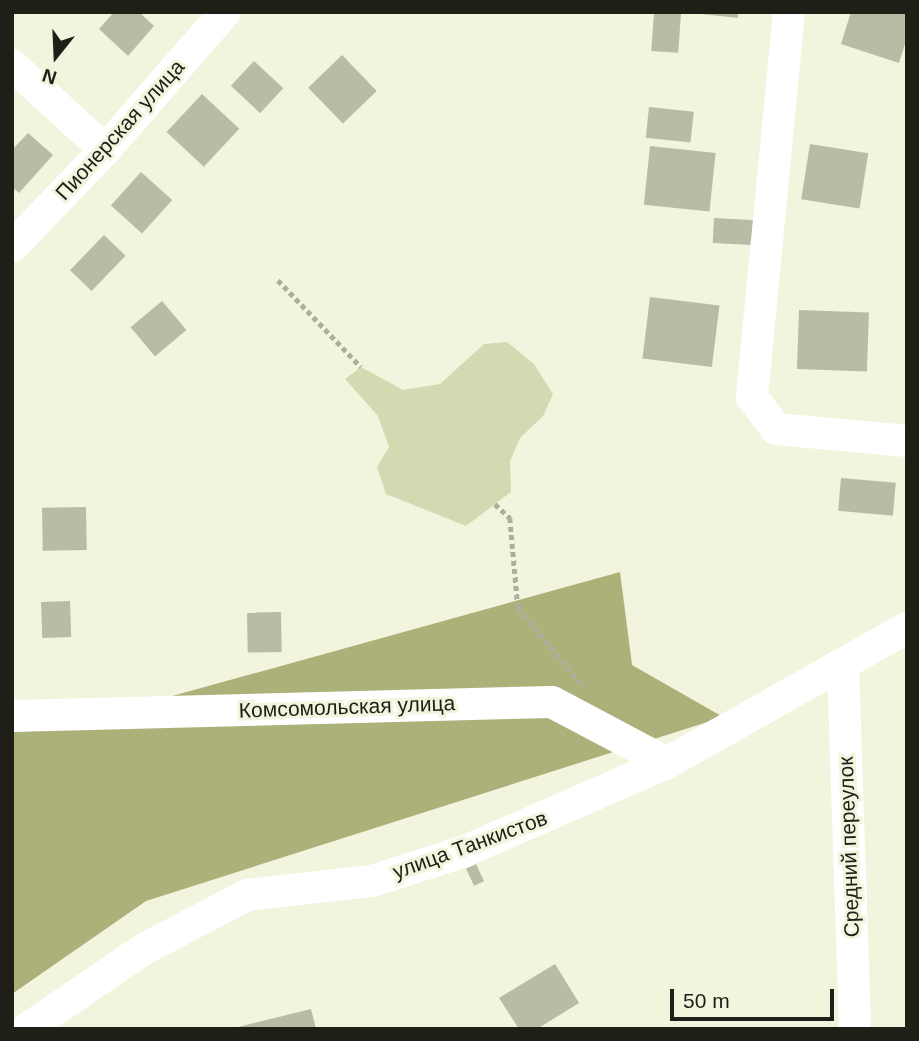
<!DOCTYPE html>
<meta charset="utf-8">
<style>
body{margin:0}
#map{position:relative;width:919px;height:1041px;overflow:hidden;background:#f2f4dd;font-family:Arial,sans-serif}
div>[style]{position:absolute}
.green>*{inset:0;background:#d5d9b2}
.forest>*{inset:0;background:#acb079}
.building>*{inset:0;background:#b9bba5;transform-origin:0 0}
.path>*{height:4.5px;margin-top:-2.25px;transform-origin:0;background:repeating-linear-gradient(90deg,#adae9c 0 5px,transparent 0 8.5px)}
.minor>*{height:32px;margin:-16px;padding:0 16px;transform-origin:16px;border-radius:16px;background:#fff}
span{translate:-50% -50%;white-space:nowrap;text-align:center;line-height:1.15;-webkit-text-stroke:6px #f2f4dd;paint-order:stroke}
.street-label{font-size:21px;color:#1f1f17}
.frame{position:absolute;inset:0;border:14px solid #1f1f17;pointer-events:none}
.north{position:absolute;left:21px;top:21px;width:70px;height:70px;-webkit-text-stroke:5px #f2f4dd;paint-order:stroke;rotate:198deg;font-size:19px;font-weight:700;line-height:28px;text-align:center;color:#1f1f17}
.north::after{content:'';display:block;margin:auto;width:24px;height:32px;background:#1f1f17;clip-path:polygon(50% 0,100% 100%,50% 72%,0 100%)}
.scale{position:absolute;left:670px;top:989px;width:164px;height:32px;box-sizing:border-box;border:4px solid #1f1f17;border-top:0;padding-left:9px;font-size:21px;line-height:24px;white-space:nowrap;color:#1f1f17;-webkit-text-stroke:5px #f2f4dd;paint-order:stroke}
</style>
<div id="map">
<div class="green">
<i style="clip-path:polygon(507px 342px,534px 364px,553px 394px,543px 416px,520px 438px,510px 461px,511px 492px,466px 526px,386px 494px,377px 467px,389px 447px,378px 416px,345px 379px,361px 367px,403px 390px,440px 384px,484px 344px)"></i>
</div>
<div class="forest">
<i style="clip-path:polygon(620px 572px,632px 665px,723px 717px,146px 901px,12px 994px,12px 725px,75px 723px)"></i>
</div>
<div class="building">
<i style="clip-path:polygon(114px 12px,139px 12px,154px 26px,128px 56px,99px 29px)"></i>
<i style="left:654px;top:12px;width:27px;height:39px;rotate:4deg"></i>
<i style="clip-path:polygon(683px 12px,738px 12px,738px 18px)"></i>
<i style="clip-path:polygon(851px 12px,907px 12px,907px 38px,899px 63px,841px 44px)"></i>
<i style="left:342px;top:55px;width:50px;height:47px;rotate:46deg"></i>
<i style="left:254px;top:61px;width:40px;height:34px;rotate:43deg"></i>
<i style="left:202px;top:94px;width:51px;height:52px;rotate:43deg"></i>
<i style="left:649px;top:107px;width:45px;height:31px;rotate:6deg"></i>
<i style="clip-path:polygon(28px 133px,53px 155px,19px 193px,12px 187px,12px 150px)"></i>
<i style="left:810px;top:144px;width:59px;height:56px;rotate:9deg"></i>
<i style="left:650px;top:146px;width:66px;height:59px;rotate:6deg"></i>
<i style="left:141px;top:172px;width:42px;height:45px;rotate:42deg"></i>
<i style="left:714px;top:218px;width:41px;height:25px;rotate:3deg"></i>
<i style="left:104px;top:235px;width:30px;height:49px;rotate:44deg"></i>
<i style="left:650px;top:297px;width:70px;height:62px;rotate:7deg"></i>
<i style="left:162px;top:301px;width:38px;height:41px;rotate:50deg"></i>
<i style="left:799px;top:310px;width:70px;height:59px;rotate:2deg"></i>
<i style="left:841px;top:478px;width:55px;height:33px;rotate:5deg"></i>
<i style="left:86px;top:507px;width:43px;height:44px;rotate:89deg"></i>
<i style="left:70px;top:601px;width:36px;height:29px;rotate:88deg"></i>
<i style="left:281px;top:612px;width:40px;height:34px;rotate:89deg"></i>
<i style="left:476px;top:864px;width:19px;height:11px;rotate:65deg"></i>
<i style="clip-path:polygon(555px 964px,579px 1003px,537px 1029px,519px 1029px,499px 998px)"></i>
<i style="clip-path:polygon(311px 1009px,316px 1029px,234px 1029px,234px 1028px)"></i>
</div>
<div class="path">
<i style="left:278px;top:280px;width:120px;rotate:46.3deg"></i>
<i style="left:495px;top:504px;width:21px;rotate:43deg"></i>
<i style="left:510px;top:518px;width:90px;rotate:84.9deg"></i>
<i style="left:518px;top:608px;width:104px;rotate:50.1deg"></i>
</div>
<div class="minor">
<i style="left:789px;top:12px;width:387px;rotate:95.5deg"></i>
<i style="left:752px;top:397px;width:40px;rotate:53deg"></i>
<i style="left:776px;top:429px;width:132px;rotate:5.2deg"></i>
<i style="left:12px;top:65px;width:126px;rotate:42.4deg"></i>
<i style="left:12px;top:247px;width:134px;rotate:-46.2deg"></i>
<i style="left:105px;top:150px;width:183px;rotate:-49deg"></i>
<i style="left:843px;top:666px;width:363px;rotate:88.1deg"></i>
<i style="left:12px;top:716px;width:540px;rotate:-1.49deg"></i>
<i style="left:552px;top:702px;width:130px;rotate:27.9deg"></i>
<i style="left:27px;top:1029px;width:142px;rotate:-34.4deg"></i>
<i style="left:144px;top:949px;width:116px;rotate:-27.7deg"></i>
<i style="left:247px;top:895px;width:126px;rotate:-6.4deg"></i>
<i style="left:372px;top:881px;width:96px;rotate:-17.7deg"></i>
<i style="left:463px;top:852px;width:223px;rotate:-23.6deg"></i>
<i style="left:667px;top:763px;width:275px;rotate:-29.4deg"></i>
</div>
<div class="street-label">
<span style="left:120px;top:130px;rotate:-48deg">Пионерская улица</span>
<span style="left:347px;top:707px;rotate:-2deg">Комсомольская улица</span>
<span style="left:470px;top:845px;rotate:-20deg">улица Танкистов</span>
<span style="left:849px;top:847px;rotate:-92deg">Средний переулок</span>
</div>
<div class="frame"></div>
<div class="north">N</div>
<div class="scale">50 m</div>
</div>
